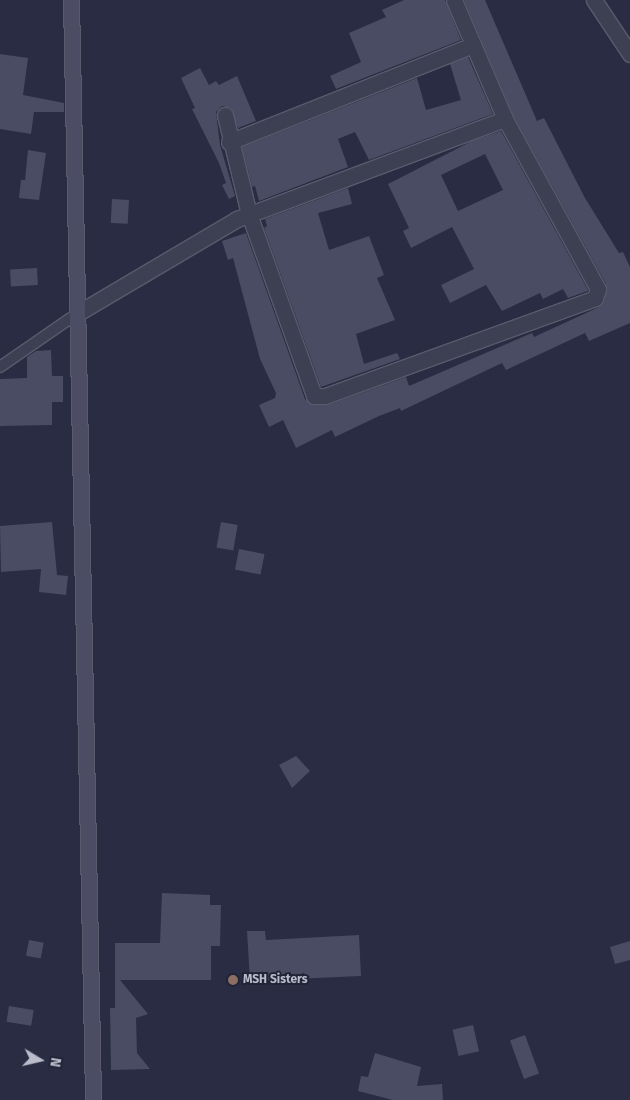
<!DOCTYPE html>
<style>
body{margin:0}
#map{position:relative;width:630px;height:1100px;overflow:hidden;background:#292c42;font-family:"Fira Sans",sans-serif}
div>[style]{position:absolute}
.building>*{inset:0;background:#494c63;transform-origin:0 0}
.roads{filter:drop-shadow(1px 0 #595a6c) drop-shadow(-1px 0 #595a6c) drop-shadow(0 1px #595a6c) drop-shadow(0 -1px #595a6c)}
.lane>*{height:10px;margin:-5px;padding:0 5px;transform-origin:5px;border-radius:5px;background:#3d3f52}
.street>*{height:15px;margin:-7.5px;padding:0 7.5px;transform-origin:7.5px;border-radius:7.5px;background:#3d3f52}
.secondary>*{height:15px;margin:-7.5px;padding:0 7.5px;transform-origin:7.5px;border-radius:7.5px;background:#4c4d64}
.dots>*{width:14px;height:14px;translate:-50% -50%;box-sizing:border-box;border:2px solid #222437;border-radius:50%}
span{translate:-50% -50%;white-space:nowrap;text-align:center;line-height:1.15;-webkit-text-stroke:4px #222437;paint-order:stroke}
.poi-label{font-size:12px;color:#bbbccb;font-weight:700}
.left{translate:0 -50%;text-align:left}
.north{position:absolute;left:15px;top:1035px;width:50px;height:50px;-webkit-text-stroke:4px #222437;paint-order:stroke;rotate:99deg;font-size:14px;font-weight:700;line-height:20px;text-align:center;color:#bbbccb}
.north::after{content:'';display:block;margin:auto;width:18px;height:22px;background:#bbbccb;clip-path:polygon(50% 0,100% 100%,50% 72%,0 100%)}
</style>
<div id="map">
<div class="building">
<i style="clip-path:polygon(404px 0,445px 0,461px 40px,336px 89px,330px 76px,361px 62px,349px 33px,386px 17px,382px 10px)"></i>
<i style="clip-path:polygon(464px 0,485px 0,537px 121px,544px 118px,585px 198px,619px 253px,623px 252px,630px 267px,630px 323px,589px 341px,585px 333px,506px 370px,502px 363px,401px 411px,400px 408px,379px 416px,335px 437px,332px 430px,296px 448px,283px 420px,269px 427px,259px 405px,275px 398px,276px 393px,260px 359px,233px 258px,228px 260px,222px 241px,246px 233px,305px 399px,313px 405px,328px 405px,406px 377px,409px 386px,532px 333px,534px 337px,599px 307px,604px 301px,606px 284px,513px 115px)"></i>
<i style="clip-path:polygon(0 54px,28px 58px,23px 95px,64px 103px,64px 112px,34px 112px,31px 134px,0 129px)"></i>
<i style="clip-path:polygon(468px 57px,493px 114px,369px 160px,355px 132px,338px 139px,348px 167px,259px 201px,255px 186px,252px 187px,242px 147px,417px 78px,426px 110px,461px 100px,450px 64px)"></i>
<i style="clip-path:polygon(200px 68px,209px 85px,216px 81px,219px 85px,237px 76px,256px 121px,238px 128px,231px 108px,222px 106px,216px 112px,220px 145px,235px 196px,229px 199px,222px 185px,226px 183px,219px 163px,192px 109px,195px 108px,181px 78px)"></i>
<i style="clip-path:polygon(evenodd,501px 131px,588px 290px,588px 291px,568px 298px,563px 289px,543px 299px,540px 293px,502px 311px,486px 285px,450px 303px,441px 285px,474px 269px,452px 227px,411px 248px,403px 231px,409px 228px,388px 184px,472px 141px,501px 131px,485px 154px,503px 190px,458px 211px,441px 175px,485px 154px)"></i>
<i style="clip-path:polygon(28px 150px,46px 153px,39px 200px,19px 198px,21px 180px,25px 180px)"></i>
<i style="clip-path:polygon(348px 188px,352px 204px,318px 213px,329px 250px,369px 236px,384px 275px,377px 278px,395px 320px,356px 334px,364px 364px,397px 353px,400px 359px,321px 387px,264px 228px,267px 226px,265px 219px)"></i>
<i style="left:112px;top:199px;width:17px;height:24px;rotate:3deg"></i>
<i style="left:37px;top:268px;width:17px;height:27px;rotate:87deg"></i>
<i style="clip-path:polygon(51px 350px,52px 376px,63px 376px,63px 402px,52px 402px,52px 425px,0 426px,0 379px,27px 378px,27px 357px,36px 351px)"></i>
<i style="clip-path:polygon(52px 522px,57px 575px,68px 576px,66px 595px,39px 592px,41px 569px,1px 572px,0 526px)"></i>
<i style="left:221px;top:522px;width:17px;height:26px;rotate:10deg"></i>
<i style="left:239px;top:549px;width:26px;height:21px;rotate:11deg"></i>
<i style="clip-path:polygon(296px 756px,310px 771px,292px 788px,279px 765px)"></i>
<i style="clip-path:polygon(162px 893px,210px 895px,210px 905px,221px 905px,220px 946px,211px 946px,211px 980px,120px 980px,148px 1014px,136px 1018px,137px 1053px,150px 1069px,111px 1070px,110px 1008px,115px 1008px,115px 943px,160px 943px)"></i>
<i style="clip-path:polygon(247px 931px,265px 931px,266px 940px,359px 935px,361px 976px,250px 981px)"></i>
<i style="left:29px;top:940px;width:15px;height:16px;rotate:11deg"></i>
<i style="clip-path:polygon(630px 941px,630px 960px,615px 964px,610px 947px)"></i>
<i style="left:9px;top:1006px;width:25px;height:16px;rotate:9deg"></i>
<i style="left:473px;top:1025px;width:27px;height:21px;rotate:77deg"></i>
<i style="left:525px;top:1035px;width:41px;height:16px;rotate:70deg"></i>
<i style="clip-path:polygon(375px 1053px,421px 1067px,417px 1086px,442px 1084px,443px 1100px,393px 1100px,358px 1091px,361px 1076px,368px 1077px)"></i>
</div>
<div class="roads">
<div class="lane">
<i style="left:0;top:367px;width:95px;rotate:-34.7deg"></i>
</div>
<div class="street">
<i style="left:594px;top:0;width:65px;rotate:56.3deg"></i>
<i style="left:225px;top:115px;width:102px;rotate:76.4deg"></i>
<i style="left:249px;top:214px;width:193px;rotate:70.3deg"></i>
<i style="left:314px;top:396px;width:11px"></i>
<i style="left:325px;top:396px;width:287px;rotate:-19.9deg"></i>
<i style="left:595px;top:298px;width:9px;rotate:-72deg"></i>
<i style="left:598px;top:289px;width:194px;rotate:-118.7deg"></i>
<i style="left:505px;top:119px;width:129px;rotate:-113.2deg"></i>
<i style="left:229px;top:142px;width:263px;rotate:-21.7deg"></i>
<i style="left:78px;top:313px;width:185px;rotate:-30.6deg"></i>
<i style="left:237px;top:219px;width:286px;rotate:-20.5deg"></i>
</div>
<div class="secondary">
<i style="left:71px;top:0;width:1100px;rotate:88.85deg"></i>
</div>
</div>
<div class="dots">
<i style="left:233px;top:980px;background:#8d6e63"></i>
</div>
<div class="poi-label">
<span class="left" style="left:243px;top:980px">MSH Sisters</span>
</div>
<div class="north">N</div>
</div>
